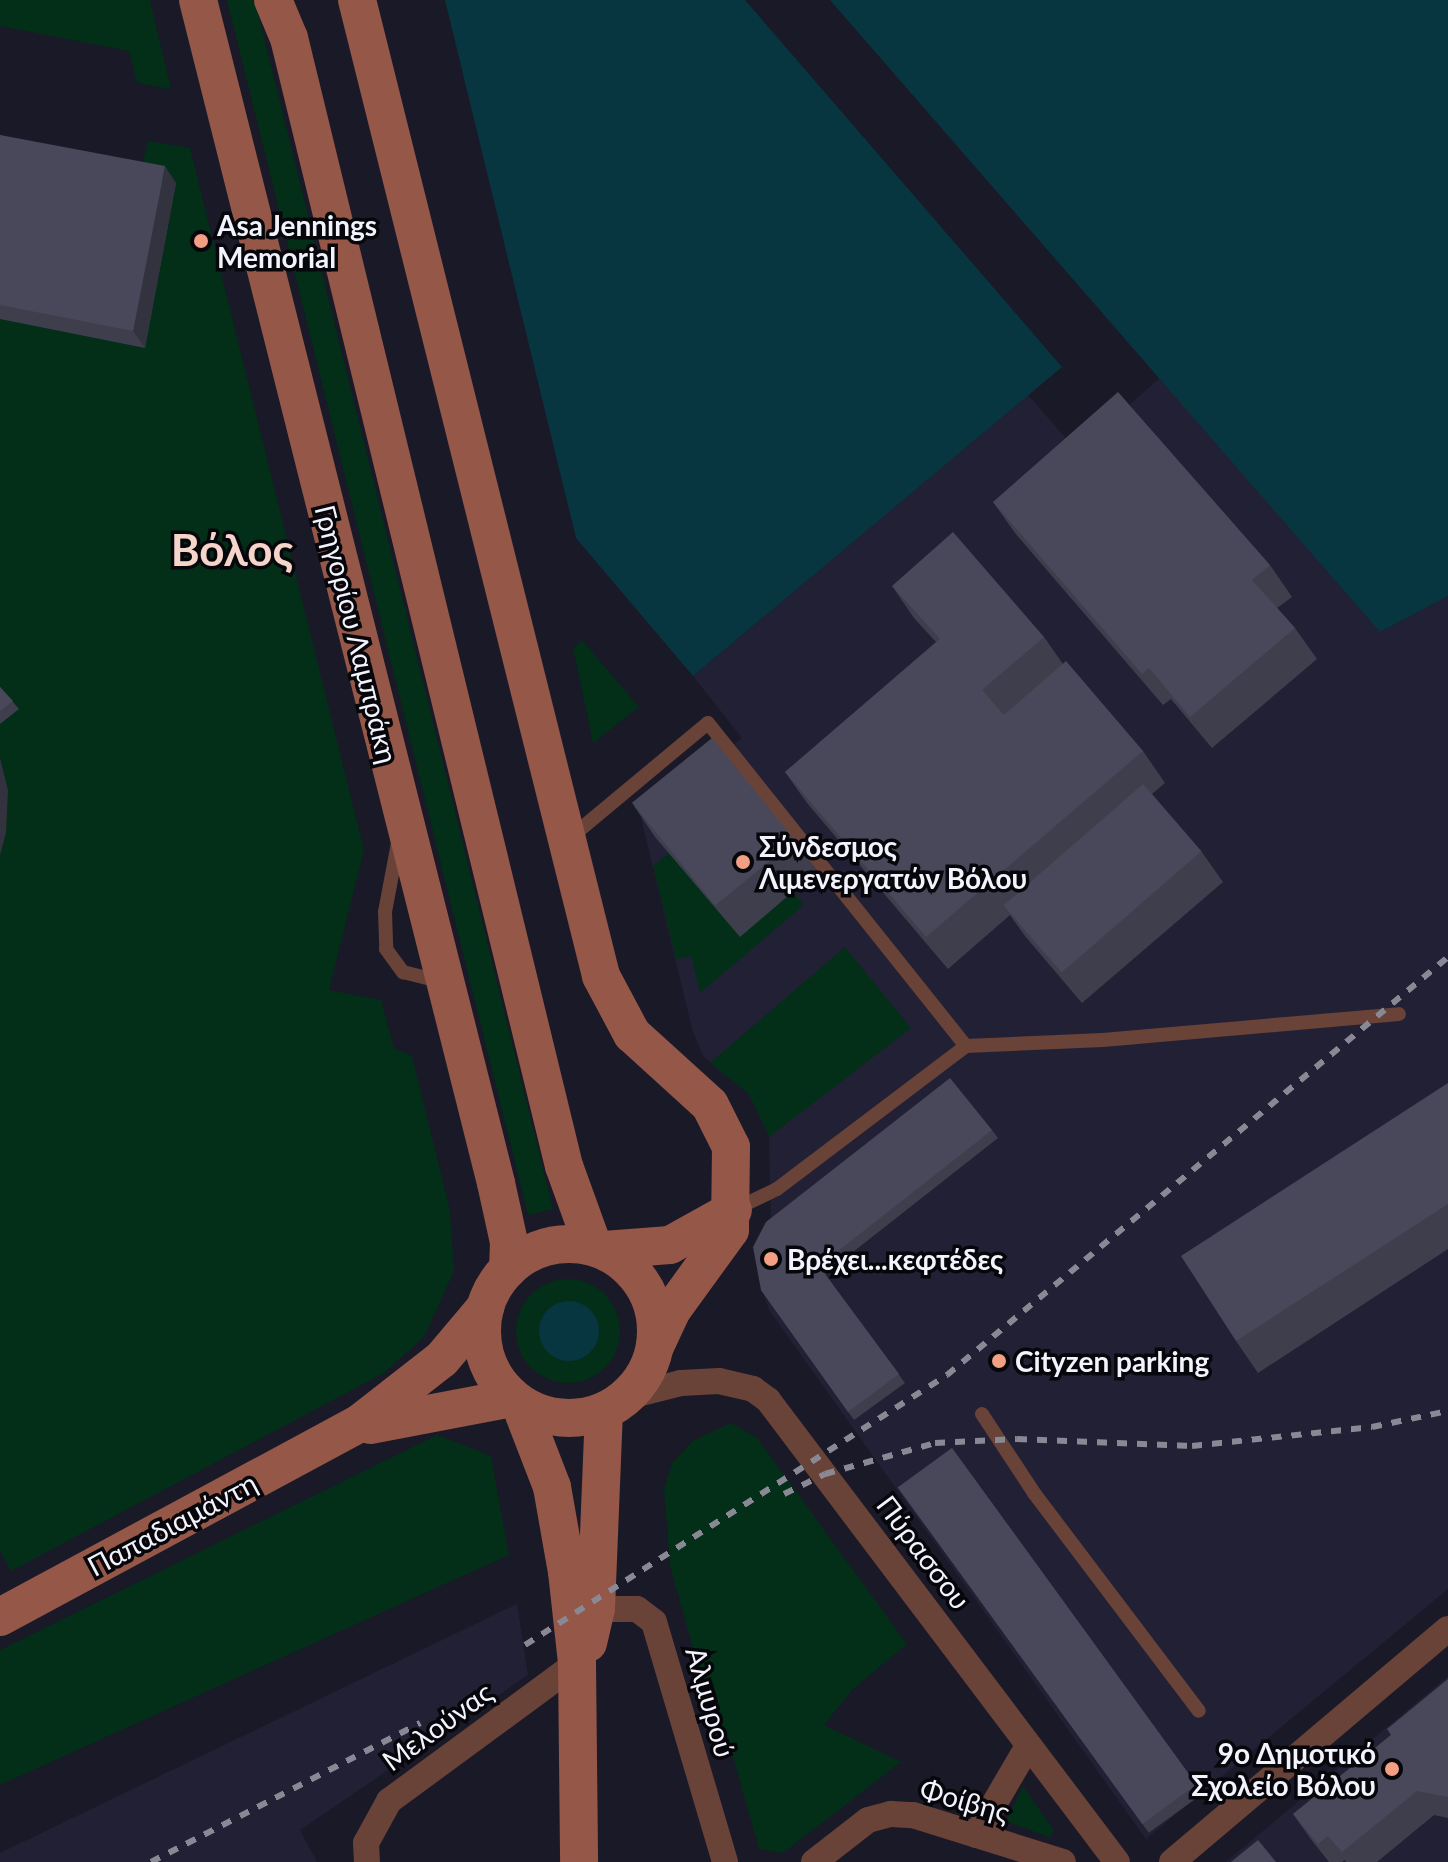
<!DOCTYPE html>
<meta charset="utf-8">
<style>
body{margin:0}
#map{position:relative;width:1448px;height:1862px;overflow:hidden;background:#1a1928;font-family:Lato,sans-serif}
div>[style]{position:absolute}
.built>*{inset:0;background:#222035}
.green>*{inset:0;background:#032e17}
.round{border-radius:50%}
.water>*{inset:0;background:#073641}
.lane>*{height:14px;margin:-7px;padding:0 7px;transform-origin:7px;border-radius:7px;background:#694238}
.street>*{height:26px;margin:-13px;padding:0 13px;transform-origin:13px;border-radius:13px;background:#694238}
.secondary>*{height:38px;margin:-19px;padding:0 19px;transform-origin:19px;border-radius:19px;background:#955747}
.secondary>.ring{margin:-19px;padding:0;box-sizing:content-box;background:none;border:38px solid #955747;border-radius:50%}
.rail>*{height:6px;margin-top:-3px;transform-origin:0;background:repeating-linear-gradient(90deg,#898895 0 10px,transparent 0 20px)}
.wall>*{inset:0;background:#3f3e4d;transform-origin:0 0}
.shaded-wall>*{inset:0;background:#33323f}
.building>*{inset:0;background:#49485a;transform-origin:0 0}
.dots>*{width:22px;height:22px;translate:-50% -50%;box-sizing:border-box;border:4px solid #06060b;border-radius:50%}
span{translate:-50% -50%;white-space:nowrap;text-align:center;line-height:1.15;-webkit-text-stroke:7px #06060b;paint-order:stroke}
.poi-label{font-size:28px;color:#f3f3fe;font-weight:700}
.left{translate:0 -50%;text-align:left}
.right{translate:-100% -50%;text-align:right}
.street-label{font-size:28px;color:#f3f3fe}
.town-label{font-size:44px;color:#f5d4c9;font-weight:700}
</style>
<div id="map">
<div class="built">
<i style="clip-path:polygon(1161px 377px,1380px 632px,1448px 596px,1448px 1589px,1146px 1839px,769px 1310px,758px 1275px,771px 1229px,769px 1137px,749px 1094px,704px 1057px,693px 1032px,641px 818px,742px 738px,693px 676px,1028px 395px,1077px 451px)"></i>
<i style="clip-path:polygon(517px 1604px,528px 1675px,300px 1830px,317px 1862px,0 1862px,0 1853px)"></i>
<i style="clip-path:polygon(1448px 1676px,1448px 1862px,1226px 1862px)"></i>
</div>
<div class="green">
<i style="clip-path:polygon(0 0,150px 0,171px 89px,137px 83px,129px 51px,0 26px)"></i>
<i style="clip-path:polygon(227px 0,254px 0,259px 17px,553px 1209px,528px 1215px)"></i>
<i style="clip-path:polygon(148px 141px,190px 148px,364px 850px,329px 990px,381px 1000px,394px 1048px,412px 1056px,450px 1210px,454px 1271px,424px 1337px,384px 1373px,11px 1571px,0 1551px,0 149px,140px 175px)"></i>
<i style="clip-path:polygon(582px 640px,639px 707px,593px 743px,573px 648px)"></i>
<i style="clip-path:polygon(669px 853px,740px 936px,793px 892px,804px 905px,700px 993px,691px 956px,676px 959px,653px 866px)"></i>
<i style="clip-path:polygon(845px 947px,911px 1028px,769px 1137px,749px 1094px,710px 1063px)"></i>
<i class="round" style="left:516px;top:1279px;width:104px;height:104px"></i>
<i style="clip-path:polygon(731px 1423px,757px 1438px,907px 1644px,852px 1690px,824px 1725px,901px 1762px,783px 1853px,759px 1849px,725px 1728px,717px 1734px,670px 1566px,664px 1489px,672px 1463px,693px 1441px)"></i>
<i style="clip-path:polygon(437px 1435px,491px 1456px,509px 1555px,0 1785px,0 1650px)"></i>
<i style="clip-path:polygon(1023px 1786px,1053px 1829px,1051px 1838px,1006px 1821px)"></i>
</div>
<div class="water">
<i style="clip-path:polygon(445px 0,745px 0,1062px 367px,693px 676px,576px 538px)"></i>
<i style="clip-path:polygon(830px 0,1448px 0,1448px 596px,1380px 632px)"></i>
<i class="round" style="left:539px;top:1301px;width:60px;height:60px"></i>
</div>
<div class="lane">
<i style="left:571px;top:837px;width:178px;rotate:-39.8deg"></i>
<i style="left:708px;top:723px;width:413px;rotate:51.4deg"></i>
<i style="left:966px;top:1046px;width:237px;rotate:142.9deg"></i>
<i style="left:777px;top:1189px;width:49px;rotate:154.5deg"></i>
<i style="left:398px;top:843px;width:70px;rotate:100.7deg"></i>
<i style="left:385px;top:912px;width:37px;rotate:88deg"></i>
<i style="left:386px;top:949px;width:29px;rotate:54deg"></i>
<i style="left:403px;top:972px;width:38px;rotate:14deg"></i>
<i style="left:966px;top:1046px;width:137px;rotate:-2.5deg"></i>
<i style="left:1103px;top:1040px;width:297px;rotate:-5deg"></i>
<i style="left:982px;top:1414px;width:95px;rotate:56.6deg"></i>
<i style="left:1034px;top:1493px;width:273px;rotate:52.9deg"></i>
</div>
<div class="street">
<i style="left:626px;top:1397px;width:57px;rotate:-14.3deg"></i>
<i style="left:681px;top:1383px;width:38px;rotate:-3deg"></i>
<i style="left:719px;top:1381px;width:35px;rotate:13deg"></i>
<i style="left:753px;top:1389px;width:19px;rotate:36deg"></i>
<i style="left:768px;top:1400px;width:579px;rotate:52.93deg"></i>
<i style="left:596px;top:1609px;width:41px"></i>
<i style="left:637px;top:1609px;width:21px;rotate:37deg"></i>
<i style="left:654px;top:1622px;width:250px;rotate:73.5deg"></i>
<i style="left:976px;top:1835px;width:103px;rotate:-59.7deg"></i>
<i style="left:367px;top:1862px;width:19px;rotate:-93deg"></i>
<i style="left:366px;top:1843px;width:48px;rotate:-61.3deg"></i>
<i style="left:389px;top:1801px;width:233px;rotate:-36.3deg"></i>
<i style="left:814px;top:1862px;width:68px;rotate:-37.9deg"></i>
<i style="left:868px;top:1820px;width:24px;rotate:-15deg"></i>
<i style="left:891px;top:1814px;width:22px;rotate:3deg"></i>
<i style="left:913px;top:1815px;width:157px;rotate:17.4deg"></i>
<i style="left:1172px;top:1862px;width:361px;rotate:-40.2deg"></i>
</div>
<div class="secondary">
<i style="left:198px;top:0;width:1220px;rotate:75.86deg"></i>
<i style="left:496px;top:1183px;width:60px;rotate:77.6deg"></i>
<i style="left:509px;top:1242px;width:27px;rotate:92deg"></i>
<i style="left:273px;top:0;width:41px;rotate:67.2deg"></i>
<i style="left:289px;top:38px;width:1161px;rotate:76.3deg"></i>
<i style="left:564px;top:1166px;width:85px;rotate:70.1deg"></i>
<i style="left:357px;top:0;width:1006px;rotate:75.96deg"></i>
<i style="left:601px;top:976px;width:66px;rotate:61.9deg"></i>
<i style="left:632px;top:1034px;width:105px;rotate:42.3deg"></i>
<i style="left:710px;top:1105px;width:47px;rotate:63.4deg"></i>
<i style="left:731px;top:1147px;width:83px;rotate:90.7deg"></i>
<i style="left:730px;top:1230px;width:99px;rotate:125.9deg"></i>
<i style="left:672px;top:1310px;width:40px;rotate:115deg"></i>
<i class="ring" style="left:482px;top:1244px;width:136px;height:136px"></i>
<i style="left:604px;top:1250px;width:66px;rotate:-4.3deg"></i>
<i style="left:670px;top:1245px;width:72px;rotate:-29.1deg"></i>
<i style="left:520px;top:1404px;width:89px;rotate:68.9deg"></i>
<i style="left:552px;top:1487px;width:86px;rotate:80deg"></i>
<i style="left:567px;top:1572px;width:92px;rotate:83.7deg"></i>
<i style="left:577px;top:1663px;width:199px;rotate:89.4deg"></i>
<i style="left:370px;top:1425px;width:145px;rotate:-10.8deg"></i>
<i style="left:0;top:1617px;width:409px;rotate:-28.3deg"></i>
<i style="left:360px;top:1423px;width:104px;rotate:-38deg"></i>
<i style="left:442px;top:1359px;width:67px;rotate:-49.9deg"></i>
<i style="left:588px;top:1643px;width:35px;rotate:-77deg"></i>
<i style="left:596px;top:1609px;width:198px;rotate:-87.7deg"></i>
</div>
<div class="rail">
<i style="left:784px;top:1494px;width:46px;rotate:-26deg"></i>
<i style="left:825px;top:1474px;width:114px;rotate:-15.7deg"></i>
<i style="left:935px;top:1443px;width:82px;rotate:-2.8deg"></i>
<i style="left:1017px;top:1439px;width:175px;rotate:2.3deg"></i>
<i style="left:1192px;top:1446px;width:181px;rotate:-6deg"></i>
<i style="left:1372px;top:1427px;width:78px;rotate:-11.9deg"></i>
<i style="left:525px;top:1645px;width:501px;rotate:-32.61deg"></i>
<i style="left:947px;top:1375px;width:652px;rotate:-39.84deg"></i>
<i style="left:151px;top:1862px;width:303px;rotate:-27.3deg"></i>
</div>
<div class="wall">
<i style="clip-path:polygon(0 135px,176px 183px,145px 348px,0 319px)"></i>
<i style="clip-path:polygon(993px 502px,1270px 565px,1292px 597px,1277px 608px,1295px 628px,1317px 659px,1212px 748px,1171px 699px,1163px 705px,1015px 533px)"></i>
<i style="clip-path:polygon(892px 586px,1044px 637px,1063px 664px,1143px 751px,1165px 783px,1152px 794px,1201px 851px,1223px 882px,1082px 1003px,1025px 936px,1010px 915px,948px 969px,807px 803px,785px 772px,936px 642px,914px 618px)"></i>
<i style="clip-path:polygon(0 687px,19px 709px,0 724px)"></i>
<i style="clip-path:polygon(634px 806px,795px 840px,817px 871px,740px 937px,655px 837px)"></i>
<i style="clip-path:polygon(1448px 1083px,1448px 1249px,1258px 1373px,1236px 1341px)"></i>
<i style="clip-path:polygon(992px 1130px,998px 1138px,825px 1274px,905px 1383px,854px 1420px,761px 1290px)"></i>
<i style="left:952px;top:1448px;width:427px;height:67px;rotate:54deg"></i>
<i style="clip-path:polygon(1448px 1679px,1448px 1818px,1434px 1815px,1377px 1862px,1346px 1862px,1345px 1860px,1342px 1862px,1329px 1862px,1310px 1838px,1293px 1814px,1391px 1735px)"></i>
</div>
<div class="shaded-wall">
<i style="clip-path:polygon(165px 166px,176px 183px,145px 348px,133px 331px)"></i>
<i style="clip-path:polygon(0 758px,8px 790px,6px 833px,0 855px)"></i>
</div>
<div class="building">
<i style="clip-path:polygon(0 135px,165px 166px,133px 331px,0 305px)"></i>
<i style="clip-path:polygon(1118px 392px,1270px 565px,1252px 580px,1295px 628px,1190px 717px,1149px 668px,1142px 674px,993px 502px)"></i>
<i style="clip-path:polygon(953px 532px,1044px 637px,982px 690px,1004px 715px,1066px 661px,1143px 751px,926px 937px,785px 772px,940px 639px,892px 586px)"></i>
<i style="clip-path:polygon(0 687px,13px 701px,0 711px)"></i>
<i style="left:712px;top:738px;width:132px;height:103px;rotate:51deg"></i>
<i style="left:1143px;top:784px;width:89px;height:185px;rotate:49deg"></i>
<i style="clip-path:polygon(950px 1078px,992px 1130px,819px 1266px,899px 1374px,848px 1412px,761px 1290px,753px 1247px,766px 1222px)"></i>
<i style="clip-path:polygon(1448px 1083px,1448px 1204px,1236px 1341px,1181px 1256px)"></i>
<i style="left:952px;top:1448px;width:416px;height:67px;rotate:54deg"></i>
<i style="clip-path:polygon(1448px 1679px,1448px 1797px,1417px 1791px,1342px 1852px,1328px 1836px,1318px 1844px,1293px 1814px,1391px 1735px,1387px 1729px)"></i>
<i style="clip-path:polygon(1258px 1840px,1276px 1862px,1231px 1862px)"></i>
</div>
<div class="dots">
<i style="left:201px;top:241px;background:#f39f83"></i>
<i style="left:743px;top:862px;background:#f39f83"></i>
<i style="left:771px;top:1259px;background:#f39f83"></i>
<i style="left:999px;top:1361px;background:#f39f83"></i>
<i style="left:1392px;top:1769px;background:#f39f83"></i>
</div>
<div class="poi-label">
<span class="left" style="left:217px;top:241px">Asa Jennings<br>Memorial</span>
<span class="left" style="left:759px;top:862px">Σύνδεσμος<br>Λιμενεργατών Βόλου</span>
<span class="left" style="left:787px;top:1259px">Βρέχει...κεφτέδες</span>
<span class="left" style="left:1015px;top:1361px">Cityzen parking</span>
<span class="right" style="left:1376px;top:1769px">9ο Δημοτικό<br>Σχολείο Βόλου</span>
</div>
<div class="street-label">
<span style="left:357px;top:634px;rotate:76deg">Γρηγορίου Λαμπράκη</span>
<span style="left:172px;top:1524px;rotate:-28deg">Παπαδιαμάντη</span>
<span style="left:924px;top:1552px;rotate:53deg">Πύρασσου</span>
<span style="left:711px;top:1702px;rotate:74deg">Αλμυρού</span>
<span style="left:437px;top:1726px;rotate:-36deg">Μελούνας</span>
<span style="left:965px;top:1800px;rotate:16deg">Φοίβης</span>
</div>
<div class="town-label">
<span style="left:232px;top:549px">Βόλος</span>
</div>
</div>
